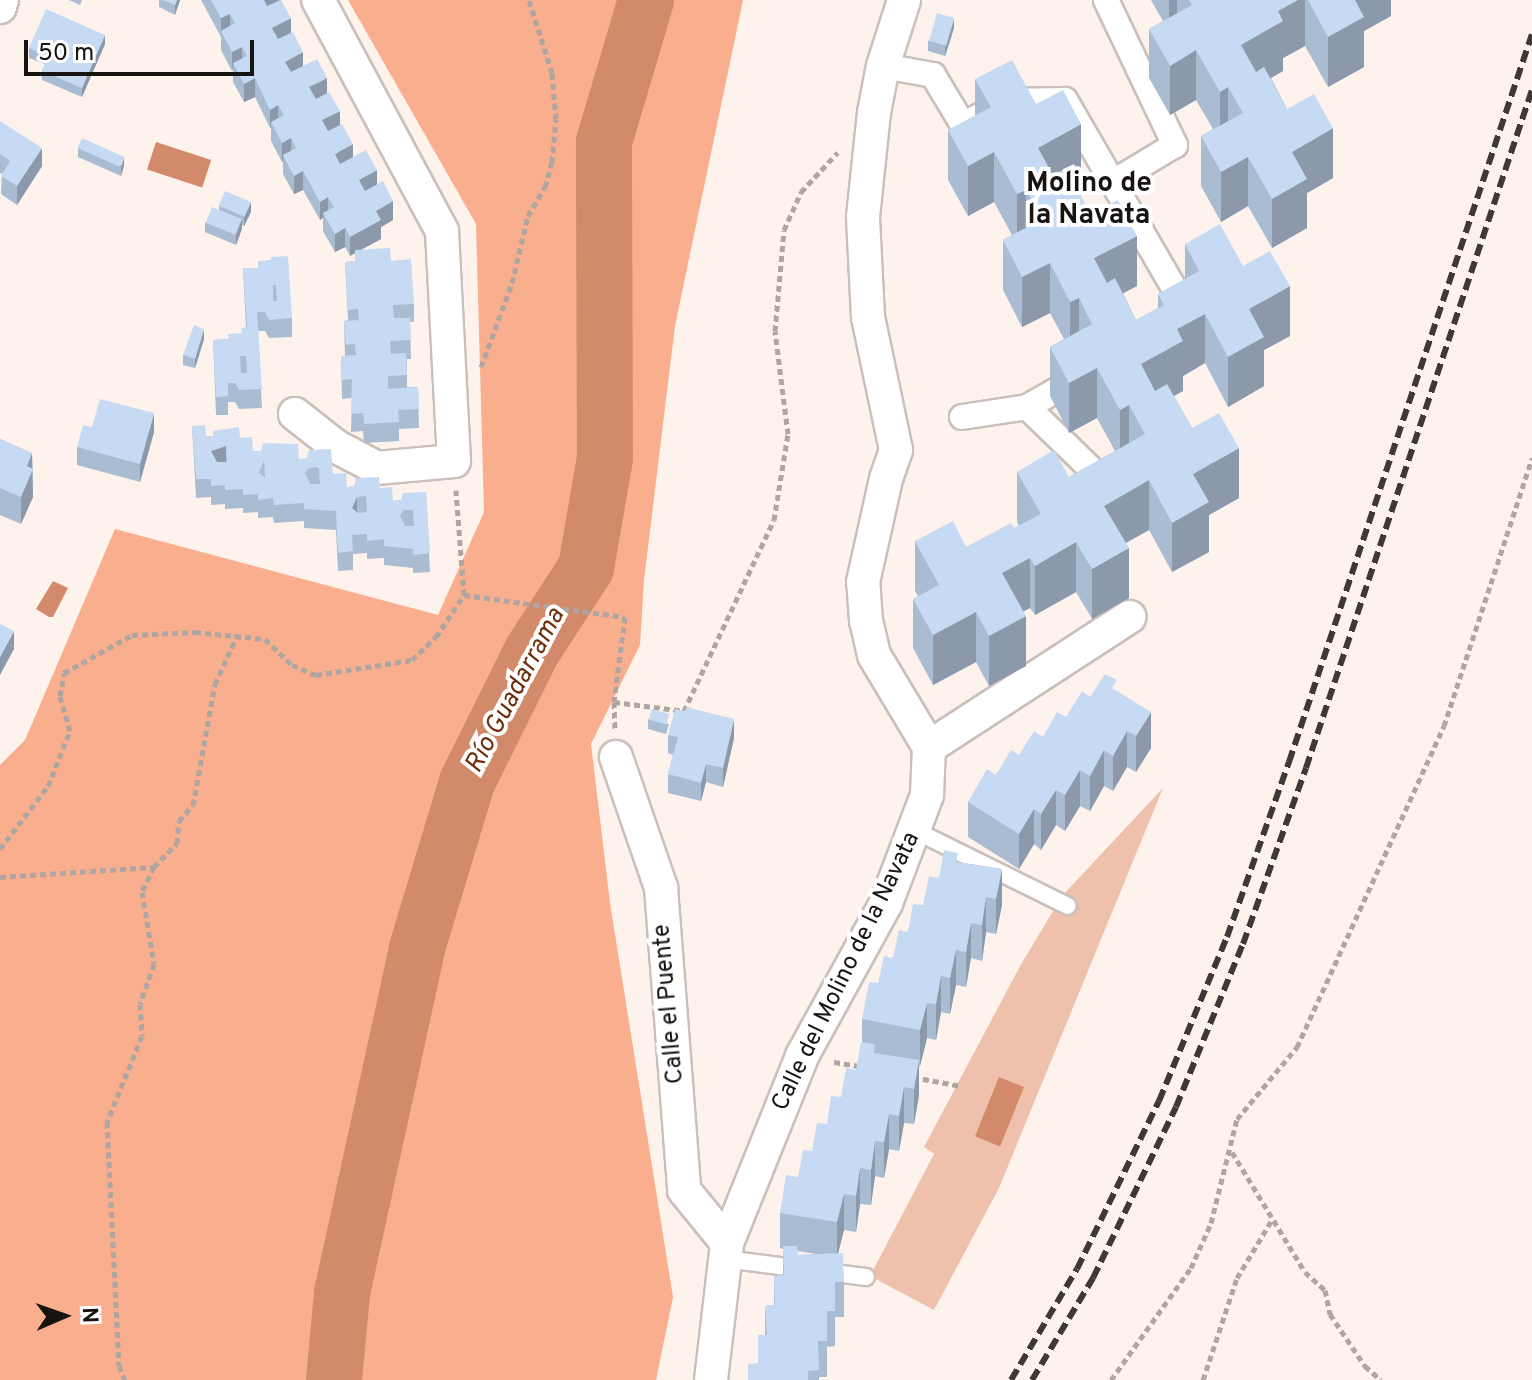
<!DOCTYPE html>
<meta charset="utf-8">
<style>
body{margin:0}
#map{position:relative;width:1532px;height:1380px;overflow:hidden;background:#fef2ed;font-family:Overpass,sans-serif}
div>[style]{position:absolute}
.green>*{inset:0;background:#efc1ac}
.forest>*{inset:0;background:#f9ae8d}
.water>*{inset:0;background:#d28a6a;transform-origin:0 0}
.river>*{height:56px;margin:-28px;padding:0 28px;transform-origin:28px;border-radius:28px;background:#d28a6a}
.path>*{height:5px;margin-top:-2.5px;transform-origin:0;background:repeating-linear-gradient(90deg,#afa5a1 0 6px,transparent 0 10px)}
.roads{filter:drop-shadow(2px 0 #cabfba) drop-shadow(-2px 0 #cabfba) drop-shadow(0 2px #cabfba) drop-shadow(0 -2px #cabfba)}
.service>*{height:16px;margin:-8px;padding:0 8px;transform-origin:8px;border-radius:8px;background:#fff}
.pedestrian>*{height:24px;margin:-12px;padding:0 12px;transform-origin:12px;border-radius:12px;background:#fff}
.minor>*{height:32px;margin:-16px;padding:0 16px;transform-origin:16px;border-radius:16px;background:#fff}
.rail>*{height:6px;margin-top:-3px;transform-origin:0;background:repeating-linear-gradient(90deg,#3e3836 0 12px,transparent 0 18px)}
.wall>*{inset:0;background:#aabcd1}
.shaded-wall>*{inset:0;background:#8b99aa;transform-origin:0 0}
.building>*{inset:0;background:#c6dbf3;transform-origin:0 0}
span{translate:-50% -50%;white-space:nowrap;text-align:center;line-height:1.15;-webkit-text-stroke:8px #fff;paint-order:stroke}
.street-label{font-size:24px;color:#171311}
.water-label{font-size:26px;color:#6e2d08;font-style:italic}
.quarter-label{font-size:28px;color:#171311;font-weight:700}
.north{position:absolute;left:24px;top:1276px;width:80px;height:80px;-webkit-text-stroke:6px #fff;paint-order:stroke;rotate:88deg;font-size:22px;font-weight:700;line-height:32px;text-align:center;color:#171311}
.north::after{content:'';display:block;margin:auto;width:28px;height:36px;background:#171311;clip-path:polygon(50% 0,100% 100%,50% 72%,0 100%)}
.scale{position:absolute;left:24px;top:40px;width:230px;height:36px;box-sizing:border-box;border:4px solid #171311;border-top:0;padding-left:10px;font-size:24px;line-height:28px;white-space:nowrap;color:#171311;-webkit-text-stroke:6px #fff;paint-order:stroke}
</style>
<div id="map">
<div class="green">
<i style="clip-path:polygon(1163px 788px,999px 1188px,934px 1310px,870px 1276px,934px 1154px,924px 1147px,1019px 968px,1062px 896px)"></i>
</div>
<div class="forest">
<i style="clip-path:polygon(348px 0,743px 0,675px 326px,644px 580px,640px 645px,591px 744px,610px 903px,673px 1297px,656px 1380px,0 1380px,0 765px,25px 740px,115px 529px,438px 615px,484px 512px,476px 224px)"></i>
</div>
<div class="water">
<i style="left:156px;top:142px;width:58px;height:29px;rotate:18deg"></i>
<i style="clip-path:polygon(53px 581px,68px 588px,53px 617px,49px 617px,36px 609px)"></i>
<i style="left:999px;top:1077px;width:27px;height:64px;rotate:22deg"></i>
</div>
<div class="river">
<i style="left:334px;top:1380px;width:87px;rotate:-84.7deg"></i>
<i style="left:342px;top:1293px;width:353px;rotate:-77.7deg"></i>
<i style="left:417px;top:948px;width:173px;rotate:-73.2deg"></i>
<i style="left:467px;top:782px;width:146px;rotate:-63.6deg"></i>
<i style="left:532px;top:651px;width:99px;rotate:-57deg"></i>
<i style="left:586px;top:568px;width:112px;rotate:-80.2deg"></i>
<i style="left:605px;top:458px;width:316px;rotate:-90.2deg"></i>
<i style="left:604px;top:142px;width:148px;rotate:-73.5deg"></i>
</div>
<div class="path">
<i style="left:481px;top:367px;width:90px;rotate:-69.7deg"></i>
<i style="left:512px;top:283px;width:69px;rotate:-76.6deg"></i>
<i style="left:528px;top:216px;width:34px;rotate:-60deg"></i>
<i style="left:545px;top:187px;width:26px;rotate:-74deg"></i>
<i style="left:552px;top:162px;width:43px;rotate:-84.7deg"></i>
<i style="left:556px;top:119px;width:46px;rotate:-95deg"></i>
<i style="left:552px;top:73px;width:77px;rotate:-107.5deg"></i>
<i style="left:464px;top:595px;width:162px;rotate:7.8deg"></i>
<i style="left:625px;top:617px;width:86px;rotate:97.4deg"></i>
<i style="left:614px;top:702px;width:27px;rotate:88deg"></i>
<i style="left:614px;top:702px;width:71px;rotate:7.3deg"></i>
<i style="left:684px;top:711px;width:211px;rotate:-64.8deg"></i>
<i style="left:774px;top:520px;width:87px;rotate:-80.8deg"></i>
<i style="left:788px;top:434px;width:104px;rotate:-97.2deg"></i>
<i style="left:775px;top:331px;width:101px;rotate:-84.9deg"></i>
<i style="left:784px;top:230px;width:42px;rotate:-65.9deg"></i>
<i style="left:801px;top:192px;width:54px;rotate:-47.2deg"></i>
<i style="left:0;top:849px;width:79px;rotate:-52.7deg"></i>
<i style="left:48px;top:786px;width:59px;rotate:-68.2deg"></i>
<i style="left:70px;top:731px;width:36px;rotate:-106deg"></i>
<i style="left:60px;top:696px;width:23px;rotate:-80deg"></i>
<i style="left:64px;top:673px;width:78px;rotate:-29.2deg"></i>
<i style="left:132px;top:635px;width:63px;rotate:-2.7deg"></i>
<i style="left:195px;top:632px;width:70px;rotate:5.7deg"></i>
<i style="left:265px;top:639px;width:37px;rotate:44deg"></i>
<i style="left:292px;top:665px;width:26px;rotate:23deg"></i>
<i style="left:316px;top:675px;width:97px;rotate:-8.9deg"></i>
<i style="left:412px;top:660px;width:33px;rotate:-44deg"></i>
<i style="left:436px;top:637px;width:50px;rotate:-56.3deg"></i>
<i style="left:464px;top:595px;width:105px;rotate:-94.4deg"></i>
<i style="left:154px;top:867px;width:33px;rotate:-46deg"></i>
<i style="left:177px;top:843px;width:22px;rotate:-85deg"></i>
<i style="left:179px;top:821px;width:21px;rotate:-49deg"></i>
<i style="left:193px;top:805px;width:123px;rotate:-79.7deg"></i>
<i style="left:215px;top:684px;width:53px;rotate:-65.4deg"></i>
<i style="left:0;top:877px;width:154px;rotate:-3.7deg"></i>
<i style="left:154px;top:867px;width:28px;rotate:116deg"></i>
<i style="left:142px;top:892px;width:73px;rotate:80.5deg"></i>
<i style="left:154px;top:964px;width:42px;rotate:109.3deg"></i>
<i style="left:140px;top:1004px;width:32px;rotate:86deg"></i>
<i style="left:142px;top:1036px;width:93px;rotate:112.1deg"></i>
<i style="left:107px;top:1122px;width:244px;rotate:87.2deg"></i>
<i style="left:119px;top:1366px;width:15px;rotate:67deg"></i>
<i style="left:834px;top:1062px;width:30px;rotate:9deg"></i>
<i style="left:913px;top:1077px;width:49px;rotate:10.6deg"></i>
<i style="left:1232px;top:1152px;width:140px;rotate:58.7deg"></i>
<i style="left:1305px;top:1272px;width:27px;rotate:42deg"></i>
<i style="left:1325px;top:1290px;width:25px;rotate:78deg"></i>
<i style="left:1330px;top:1314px;width:63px;rotate:56.1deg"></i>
<i style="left:1365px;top:1366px;width:21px;rotate:41deg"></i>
<i style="left:1111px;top:1380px;width:138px;rotate:-54.5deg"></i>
<i style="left:1191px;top:1268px;width:49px;rotate:-66deg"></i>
<i style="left:1211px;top:1223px;width:107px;rotate:-76deg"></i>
<i style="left:1237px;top:1119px;width:94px;rotate:-50.2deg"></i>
<i style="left:1297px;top:1047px;width:353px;rotate:-65.4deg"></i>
<i style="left:1444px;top:726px;width:282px;rotate:-71.8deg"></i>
<i style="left:1203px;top:1380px;width:108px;rotate:-71.6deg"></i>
<i style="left:1237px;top:1278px;width:70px;rotate:-59deg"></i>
</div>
<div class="roads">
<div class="service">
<i style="left:916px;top:831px;width:169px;rotate:26.3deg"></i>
<i style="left:725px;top:1259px;width:142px;rotate:7.3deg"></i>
</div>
<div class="pedestrian">
<i style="left:1106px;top:0;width:161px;rotate:64.6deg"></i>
<i style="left:1175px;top:145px;width:70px;rotate:149deg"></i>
<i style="left:883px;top:66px;width:51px;rotate:10.2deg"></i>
<i style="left:933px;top:75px;width:58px;rotate:59deg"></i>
<i style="left:963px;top:125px;width:50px;rotate:-28.6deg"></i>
<i style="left:1007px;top:101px;width:58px;rotate:-1deg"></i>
<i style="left:1065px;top:100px;width:217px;rotate:59.9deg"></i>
<i style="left:1027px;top:407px;width:117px;rotate:44deg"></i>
<i style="left:962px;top:417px;width:66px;rotate:-8.7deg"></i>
<i style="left:1027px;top:407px;width:59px;rotate:-29.6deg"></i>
</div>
<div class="minor">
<i style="left:0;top:7px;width:7px;rotate:-74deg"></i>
<i style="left:295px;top:414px;width:53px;rotate:38.2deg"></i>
<i style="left:337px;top:447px;width:45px;rotate:27.7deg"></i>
<i style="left:377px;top:468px;width:77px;rotate:-5.2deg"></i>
<i style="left:454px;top:461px;width:230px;rotate:-93deg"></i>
<i style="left:442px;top:231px;width:262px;rotate:-118.2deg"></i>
<i style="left:929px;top:747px;width:239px;rotate:-33deg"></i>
<i style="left:616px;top:757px;width:139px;rotate:71deg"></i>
<i style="left:661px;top:888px;width:303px;rotate:85.6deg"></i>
<i style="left:684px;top:1190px;width:68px;rotate:50.9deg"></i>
<i style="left:711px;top:1380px;width:138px;rotate:-83.3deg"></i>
<i style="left:727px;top:1243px;width:201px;rotate:-68.1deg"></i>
<i style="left:802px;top:1056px;width:175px;rotate:-61.2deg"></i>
<i style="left:886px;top:903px;width:116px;rotate:-69.2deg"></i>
<i style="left:927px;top:795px;width:48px;rotate:-87.6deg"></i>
<i style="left:929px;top:747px;width:107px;rotate:-120.9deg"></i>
<i style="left:874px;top:655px;width:35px;rotate:-103deg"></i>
<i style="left:866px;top:621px;width:39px;rotate:-94deg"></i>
<i style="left:863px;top:582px;width:106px;rotate:-77.4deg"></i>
<i style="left:886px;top:479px;width:31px;rotate:-71deg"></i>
<i style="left:896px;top:450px;width:136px;rotate:-101.9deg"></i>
<i style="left:868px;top:317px;width:100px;rotate:-92.9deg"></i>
<i style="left:863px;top:217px;width:105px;rotate:-84deg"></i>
<i style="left:874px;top:113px;width:48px;rotate:-79.2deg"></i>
<i style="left:883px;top:66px;width:69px;rotate:-72.3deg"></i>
</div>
</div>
<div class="rail">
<i style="left:1011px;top:1380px;width:129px;rotate:-59.3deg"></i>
<i style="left:1077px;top:1269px;width:187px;rotate:-64deg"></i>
<i style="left:1159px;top:1101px;width:178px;rotate:-67.5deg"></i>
<i style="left:1227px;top:937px;width:186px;rotate:-70.5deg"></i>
<i style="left:1289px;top:762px;width:767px;rotate:-71.54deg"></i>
<i style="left:1032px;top:1380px;width:119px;rotate:-59.1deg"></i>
<i style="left:1093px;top:1278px;width:190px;rotate:-64.1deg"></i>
<i style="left:1176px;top:1107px;width:176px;rotate:-67.7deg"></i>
<i style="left:1243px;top:944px;width:187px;rotate:-70.3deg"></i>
<i style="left:1306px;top:768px;width:715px;rotate:-71.57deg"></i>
</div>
<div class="wall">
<i style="clip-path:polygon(69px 0,82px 0,80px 5px)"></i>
<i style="clip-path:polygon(159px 0,180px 0,175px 15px,159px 7px)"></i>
<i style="clip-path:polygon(201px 0,281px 0,291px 33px,303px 66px,327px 93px,353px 157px,377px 184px,393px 220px,381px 227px,381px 239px,360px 250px,391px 261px,414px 304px,414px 322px,410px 322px,411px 359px,407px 359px,407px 387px,418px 387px,419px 428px,399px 429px,399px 441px,364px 443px,363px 431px,351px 432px,352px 398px,342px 399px,341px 356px,345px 356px,344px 321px,348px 320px,345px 262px,355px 261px,355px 253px,350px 256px,345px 247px,335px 252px,323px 231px,323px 218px,320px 220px,303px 190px,294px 194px,283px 174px,283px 161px,282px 162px,271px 141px,271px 128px,270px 128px,255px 97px,244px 102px,233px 82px,233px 70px,232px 71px,221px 50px,221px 37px)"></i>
<i style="clip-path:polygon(1151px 0,1391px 0,1391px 16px,1364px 31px,1364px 67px,1328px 87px,1305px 46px,1283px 58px,1283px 71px,1271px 78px,1287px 109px,1333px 178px,1307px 193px,1307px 228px,1272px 248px,1248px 206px,1221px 222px,1201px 186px,1201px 136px,1213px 129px,1196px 100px,1170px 115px,1149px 78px,1149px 29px,1163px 21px)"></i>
<i style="clip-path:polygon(954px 28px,945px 56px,928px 51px,928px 41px)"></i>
<i style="clip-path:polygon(105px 44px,82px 97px,42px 80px,42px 71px,45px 64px,29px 58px,29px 48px)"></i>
<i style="clip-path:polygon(975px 79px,1036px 104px,1081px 174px,1072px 179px,1090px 214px,1137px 286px,1123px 293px,1136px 320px,1158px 308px,1158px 294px,1185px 279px,1185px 244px,1243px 266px,1290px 336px,1264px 350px,1264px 386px,1228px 407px,1205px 363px,1183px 376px,1183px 391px,1174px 396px,1192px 428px,1239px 498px,1209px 515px,1209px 552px,1172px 572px,1149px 530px,1126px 543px,1129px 598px,1092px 619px,1076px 592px,1035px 615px,1030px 608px,1023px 611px,1026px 666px,989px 686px,976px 662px,933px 685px,913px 648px,913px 599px,918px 596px,915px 591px,915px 541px,966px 547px,1014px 528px,1019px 526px,1017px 521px,1017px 472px,1069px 477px,1115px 451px,1097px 418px,1069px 433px,1050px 396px,1050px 347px,1064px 339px,1050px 313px,1022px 327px,1003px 290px,1003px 240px,1012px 235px,994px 202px,968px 216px,948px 180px,948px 130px,975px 116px)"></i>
<i style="clip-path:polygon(0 121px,42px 166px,17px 205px,1px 194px,2px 174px,0 173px)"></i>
<i style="clip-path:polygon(78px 148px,124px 166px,121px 176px,78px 157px)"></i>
<i style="clip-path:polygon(219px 206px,251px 212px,244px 226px,242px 225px,236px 245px,205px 232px,205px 223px,219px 210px)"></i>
<i style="clip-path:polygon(271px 260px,292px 318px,292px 337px,269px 338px,265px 331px,258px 331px,262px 408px,239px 409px,235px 402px,228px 402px,228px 415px,216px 415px,213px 340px,228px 339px,242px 333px,246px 328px,243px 268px,258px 268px)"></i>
<i style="clip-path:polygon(204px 339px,195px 368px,183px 365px,183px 355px)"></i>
<i style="clip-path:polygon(192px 426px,206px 436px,240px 438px,253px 451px,299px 459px,333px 474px,347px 487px,380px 488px,393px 501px,401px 500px,426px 492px,430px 572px,413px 573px,413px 568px,384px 565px,384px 558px,367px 559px,367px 553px,353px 554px,353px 570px,338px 571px,336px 530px,304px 528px,304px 521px,274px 523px,273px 517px,258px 518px,258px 512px,243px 513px,243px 508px,225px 509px,225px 504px,211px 505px,211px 497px,196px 498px)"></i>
<i style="clip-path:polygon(92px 427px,154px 432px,140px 482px,77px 465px,77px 447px)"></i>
<i style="clip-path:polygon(0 439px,32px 453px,33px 497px,21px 524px,0 515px)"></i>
<i style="clip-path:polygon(1117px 691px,1151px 748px,1136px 772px,1127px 767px,1113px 791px,1104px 786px,1090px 811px,1080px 806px,1065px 831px,1056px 825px,1041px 850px,1034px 844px,1019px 869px,968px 837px,968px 802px,996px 775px,1090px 697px)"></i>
<i style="clip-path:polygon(648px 719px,669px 724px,666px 734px,648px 729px)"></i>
<i style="clip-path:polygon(668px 735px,734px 738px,723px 787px,706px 782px,701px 801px,668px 793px,668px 774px,673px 755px,668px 753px)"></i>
<i style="clip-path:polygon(evenodd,958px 862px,1002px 869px,1002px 905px,996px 934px,986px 932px,982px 961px,971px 958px,966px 987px,956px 985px,950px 1014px,941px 1012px,936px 1040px,927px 1038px,920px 1066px,919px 1066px,919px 1095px,914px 1124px,904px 1123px,899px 1151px,889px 1149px,884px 1178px,875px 1176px,871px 1205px,860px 1204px,856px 1232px,844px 1230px,838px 1254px,844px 1282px,844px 1317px,835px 1317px,835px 1346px,827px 1347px,827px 1377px,819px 1377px,819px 1380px,748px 1380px,758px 1363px,758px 1335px,765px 1335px,765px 1306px,774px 1305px,774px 1276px,783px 1275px,783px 1249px,780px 1248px,780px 1213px,798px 1177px,856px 1070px,862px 1042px,862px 1019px,878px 983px,923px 905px,958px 862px,797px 1251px,816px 1254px,798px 1255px,797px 1251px)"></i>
</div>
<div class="shaded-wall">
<i style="clip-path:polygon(177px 0,180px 0,175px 15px,175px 5px)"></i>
<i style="clip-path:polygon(261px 0,279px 0,261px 14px)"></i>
<i style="left:1169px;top:0;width:8px;height:31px"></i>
<i style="clip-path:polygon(1298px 0,1305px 0,1305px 46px,1283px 58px,1283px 71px,1241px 95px,1241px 45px,1278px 11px)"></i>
<i style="clip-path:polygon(1349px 0,1391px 0,1391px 16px,1364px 31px,1364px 67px,1328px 87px,1328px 37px)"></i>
<i style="clip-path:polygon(230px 14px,230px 32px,221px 31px,221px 18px)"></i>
<i style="clip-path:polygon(291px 18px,291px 37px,272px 47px,272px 28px)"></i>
<i style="clip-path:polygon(954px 18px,954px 28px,945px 56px,945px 47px)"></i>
<i style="clip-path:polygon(105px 35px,105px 44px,82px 97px,82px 88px)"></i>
<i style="clip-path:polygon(242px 47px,242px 65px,233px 63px,232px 71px,232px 52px)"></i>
<i style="clip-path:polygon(1196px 50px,1196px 100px,1170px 115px,1170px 66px)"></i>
<i style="clip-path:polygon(303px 52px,303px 70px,285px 80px,285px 62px)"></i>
<i style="clip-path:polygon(255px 78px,255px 97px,244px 102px,244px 84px)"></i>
<i style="clip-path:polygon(327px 78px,327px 96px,309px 106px,309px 87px)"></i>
<i style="clip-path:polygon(1228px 87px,1228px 137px,1220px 142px,1220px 92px)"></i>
<i style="clip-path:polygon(278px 105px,278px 124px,271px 122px,270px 128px,270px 110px)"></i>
<i style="clip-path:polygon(340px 111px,340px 130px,322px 139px,322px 120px)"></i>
<i style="clip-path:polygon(1081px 124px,1081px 174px,1038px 198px,1038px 148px)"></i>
<i style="clip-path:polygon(1333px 128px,1333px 178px,1307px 193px,1307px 228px,1272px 248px,1272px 199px,1292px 152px)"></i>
<i style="clip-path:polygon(291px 138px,291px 157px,283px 155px,283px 161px,282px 162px,282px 143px)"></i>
<i style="clip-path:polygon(353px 144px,353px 163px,335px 172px,335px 154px)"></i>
<i style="clip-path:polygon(42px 148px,42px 166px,17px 205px,17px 186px)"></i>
<i style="clip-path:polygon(994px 152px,994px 202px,968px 216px,968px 166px)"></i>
<i style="clip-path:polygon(124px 157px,124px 166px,121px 176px,121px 167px)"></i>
<i style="clip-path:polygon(1248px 157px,1248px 206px,1221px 222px,1221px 172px)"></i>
<i style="clip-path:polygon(377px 170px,377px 189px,359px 199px,359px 180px)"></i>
<i style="clip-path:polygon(303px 171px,303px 190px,294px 194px,294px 176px)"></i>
<i style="clip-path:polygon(1026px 190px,1026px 239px,1017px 244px,1017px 194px)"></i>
<i style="clip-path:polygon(328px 197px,328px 216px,323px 213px,323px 218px,320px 220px,320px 202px)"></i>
<i style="clip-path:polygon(393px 201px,393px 220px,381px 227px,381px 239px,350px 256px,350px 237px,376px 211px)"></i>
<i style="clip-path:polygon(251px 202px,251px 212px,244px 226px,244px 217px)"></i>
<i style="clip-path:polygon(242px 219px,242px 229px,236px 245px,236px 235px)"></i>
<i style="clip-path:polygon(345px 228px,345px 247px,335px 252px,335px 234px)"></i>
<i style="clip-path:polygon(1137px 236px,1137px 286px,1094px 308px,1094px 258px)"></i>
<i style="clip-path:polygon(1050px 263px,1050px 313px,1022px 327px,1022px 277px)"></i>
<i style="clip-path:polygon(1290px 286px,1290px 336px,1264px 350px,1264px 386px,1228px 407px,1228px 357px,1249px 309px)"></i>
<i style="clip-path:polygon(1079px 298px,1079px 348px,1070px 352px,1070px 302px)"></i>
<i style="clip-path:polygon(1205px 314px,1205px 363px,1183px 376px,1183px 391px,1141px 414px,1141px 364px,1177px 329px)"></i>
<i style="clip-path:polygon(204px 329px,204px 339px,195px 368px,195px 359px)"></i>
<i style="clip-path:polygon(1097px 368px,1097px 418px,1069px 433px,1069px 383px)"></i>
<i style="clip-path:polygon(1129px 405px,1129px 455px,1120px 460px,1120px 410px)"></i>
<i style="clip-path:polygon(154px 413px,154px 432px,140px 482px,140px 464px)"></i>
<i style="clip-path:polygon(226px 446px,226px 465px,211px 469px,211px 451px)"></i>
<i style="clip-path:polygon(1239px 448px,1239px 498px,1209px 515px,1209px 552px,1172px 572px,1172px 523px,1193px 474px)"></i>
<i style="clip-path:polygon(32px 453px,33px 497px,21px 524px,21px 497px,27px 466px)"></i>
<i style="clip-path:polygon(1149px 480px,1149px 530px,1104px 555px,1104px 506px)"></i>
<i style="clip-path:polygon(357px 497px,357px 515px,352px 508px)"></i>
<i style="clip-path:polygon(1076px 542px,1076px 592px,1035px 615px,1035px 566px)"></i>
<i style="clip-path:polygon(1129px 548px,1129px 598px,1092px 619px,1092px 569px)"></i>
<i style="clip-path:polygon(1030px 558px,1030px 608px,1002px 623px,1002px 573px)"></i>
<i style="clip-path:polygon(976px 612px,976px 662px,933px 685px,933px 635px)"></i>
<i style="clip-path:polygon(1026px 616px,1026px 666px,989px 686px,989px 636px)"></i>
<i style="clip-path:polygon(14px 631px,14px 649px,0 675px,0 657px)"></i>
<i style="clip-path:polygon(1151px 712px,1151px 748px,1136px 772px,1136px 736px)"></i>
<i style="clip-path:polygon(734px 719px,734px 738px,723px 787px,723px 768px)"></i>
<i style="clip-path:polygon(1127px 731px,1127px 767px,1113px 791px,1113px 756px)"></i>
<i style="clip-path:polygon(1104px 750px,1104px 786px,1090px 811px,1090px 776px)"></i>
<i style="clip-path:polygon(706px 764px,706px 782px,701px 801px,701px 783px)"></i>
<i style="clip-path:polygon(1080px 770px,1080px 806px,1065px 831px,1065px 795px)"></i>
<i style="clip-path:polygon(1056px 790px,1056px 825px,1041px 850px,1041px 814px)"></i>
<i style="clip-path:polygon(1034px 809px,1034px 844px,1019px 869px,1019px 834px)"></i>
<i style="clip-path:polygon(1002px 869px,1002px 905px,996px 934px,996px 899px)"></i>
<i style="clip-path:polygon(986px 897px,986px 932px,982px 961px,982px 925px)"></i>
<i style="clip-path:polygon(971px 923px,971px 958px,966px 987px,966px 952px)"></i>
<i style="clip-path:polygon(956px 950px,956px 985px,950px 1014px,950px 978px)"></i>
<i style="clip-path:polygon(941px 976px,941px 1012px,936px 1040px,936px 1004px)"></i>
<i style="clip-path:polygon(927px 1003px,927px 1038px,920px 1066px,920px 1030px)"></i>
<i style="clip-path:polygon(919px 1060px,919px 1095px,914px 1124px,914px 1089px)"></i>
<i style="clip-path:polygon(904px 1087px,904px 1123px,899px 1151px,899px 1116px)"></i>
<i style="clip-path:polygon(889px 1114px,889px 1149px,884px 1178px,884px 1142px)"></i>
<i style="clip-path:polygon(875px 1141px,875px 1176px,871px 1205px,871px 1170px)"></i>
<i style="clip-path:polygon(860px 1168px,860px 1204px,856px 1232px,856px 1196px)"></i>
<i style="clip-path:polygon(844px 1194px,844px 1230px,837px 1257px,837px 1222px)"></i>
</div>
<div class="building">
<i style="clip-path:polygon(163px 0,177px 0,175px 5px)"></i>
<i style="clip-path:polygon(211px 0,264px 0,267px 6px,281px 0,291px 18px,272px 28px,278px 39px,293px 32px,303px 52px,285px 62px,291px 72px,317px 59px,327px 78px,309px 87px,316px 99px,329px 92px,340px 111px,322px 120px,328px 131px,342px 124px,353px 144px,335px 154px,340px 164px,366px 150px,377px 170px,359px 180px,365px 191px,383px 181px,393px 201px,376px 211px,381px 220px,350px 237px,345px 228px,335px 234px,323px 213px,334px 207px,328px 197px,320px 202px,303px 171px,294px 176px,283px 155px,296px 148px,291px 138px,282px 143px,271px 122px,284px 115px,278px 105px,270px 110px,255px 78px,244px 84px,233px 63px,247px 56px,242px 47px,232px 52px,221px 31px,235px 23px,230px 14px,221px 18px)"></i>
<i style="clip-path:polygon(1189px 0,1298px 0,1278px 11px,1283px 21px,1241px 45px,1256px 72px,1264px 67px,1287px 109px,1314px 94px,1333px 128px,1292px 152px,1307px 179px,1272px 199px,1248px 157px,1221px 172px,1201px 136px,1243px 113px,1228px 87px,1220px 92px,1196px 50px,1170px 66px,1149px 29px,1192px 5px)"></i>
<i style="clip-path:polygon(1308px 0,1355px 0,1364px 17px,1328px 37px)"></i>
<i style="clip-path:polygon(46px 9px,105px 35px,82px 88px,42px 71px,48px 56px,29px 48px)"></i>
<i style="left:937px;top:13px;width:18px;height:29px;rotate:16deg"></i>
<i style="clip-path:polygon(1012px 60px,1036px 104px,1063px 90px,1081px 124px,1038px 148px,1053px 175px,1067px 168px,1090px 214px,1118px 200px,1137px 236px,1094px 258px,1107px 283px,1115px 278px,1136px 320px,1164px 305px,1158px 294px,1199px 271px,1185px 244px,1220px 224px,1243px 266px,1270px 251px,1290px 286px,1249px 309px,1264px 337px,1228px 357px,1205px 314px,1177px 329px,1183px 341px,1141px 364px,1155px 391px,1167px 384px,1192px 428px,1219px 413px,1239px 448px,1193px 474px,1209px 502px,1172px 523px,1149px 480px,1104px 506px,1129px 548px,1092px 569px,1076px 542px,1035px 566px,1030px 558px,1002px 573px,1026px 616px,989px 636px,976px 612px,933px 635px,913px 599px,939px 585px,915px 541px,953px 521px,966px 547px,1011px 523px,1014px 528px,1041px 514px,1017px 472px,1054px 450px,1069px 477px,1145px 434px,1129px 405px,1120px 410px,1097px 368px,1069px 383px,1050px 347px,1092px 324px,1079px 298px,1070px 302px,1050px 263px,1022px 277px,1003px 240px,1042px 219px,1026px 190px,1017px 194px,994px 152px,968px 166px,948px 130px,991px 107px,975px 79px)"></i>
<i style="clip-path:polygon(0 121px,42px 148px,17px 186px,1px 176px,10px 161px,0 154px)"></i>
<i style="left:82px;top:138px;width:46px;height:11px;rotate:24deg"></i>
<i style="left:225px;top:191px;width:28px;height:16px;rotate:23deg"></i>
<i style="left:212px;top:207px;width:32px;height:17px;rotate:22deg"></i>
<i style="clip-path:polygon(390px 248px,391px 261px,411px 259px,414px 304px,393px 305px,394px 318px,410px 318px,411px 340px,390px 341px,391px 354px,406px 353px,407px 375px,388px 376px,388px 389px,418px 387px,419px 409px,398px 410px,399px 422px,364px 424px,363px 413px,351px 414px,352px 379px,342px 380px,341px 356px,356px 355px,355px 344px,346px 345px,344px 321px,359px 320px,358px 309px,348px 310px,345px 262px,355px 261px,355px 250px)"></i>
<i style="clip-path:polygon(evenodd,288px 256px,292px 318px,269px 320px,265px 312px,257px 312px,262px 389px,239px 390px,235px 383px,228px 383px,228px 396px,216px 397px,213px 340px,229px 339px,228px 334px,242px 333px,241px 328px,247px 327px,243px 268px,258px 268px,258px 261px,271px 260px,271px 257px,288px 256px,273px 285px,276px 285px,277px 301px,273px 301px,273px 285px,288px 256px,240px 356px,246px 356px,247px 373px,241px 373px,240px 356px)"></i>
<i style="clip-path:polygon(194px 325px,204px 329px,195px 359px,183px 355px)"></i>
<i style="clip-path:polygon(100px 399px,154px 413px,140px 464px,77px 447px,83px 425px,92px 427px)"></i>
<i style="clip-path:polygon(evenodd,205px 425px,206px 436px,213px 436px,213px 431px,239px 427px,240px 438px,252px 437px,253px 451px,261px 451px,263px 443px,298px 444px,299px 459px,307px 458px,309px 450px,331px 449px,333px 474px,346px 473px,347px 487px,354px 486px,356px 478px,379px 477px,380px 488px,392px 487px,393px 501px,401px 500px,403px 493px,426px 492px,430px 553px,413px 555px,413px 549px,384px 546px,384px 539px,367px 541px,367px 534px,352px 535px,353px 551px,338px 553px,336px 511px,304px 509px,304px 503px,274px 505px,273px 498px,258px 500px,258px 494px,243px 495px,243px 489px,225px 490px,225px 485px,211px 486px,211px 479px,196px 479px,192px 426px,205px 425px,226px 446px,227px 462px,217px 462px,211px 451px,226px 446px,205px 425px,264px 460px,265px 478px,259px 473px,264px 460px,205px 425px,319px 467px,320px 484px,310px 484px,305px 473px,309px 468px,319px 467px,205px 425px,366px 496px,367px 512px,358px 513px,352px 508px,357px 497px,366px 496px,205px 425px,404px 510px,413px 510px,414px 526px,405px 526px,400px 515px,404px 510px)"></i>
<i style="clip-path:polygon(0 439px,32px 453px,27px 466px,33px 469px,21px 497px,0 488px)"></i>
<i style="clip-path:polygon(0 624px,14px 631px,0 657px)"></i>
<i style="clip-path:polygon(1105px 674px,1117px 680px,1112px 688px,1151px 712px,1136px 736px,1127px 731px,1113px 756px,1104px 750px,1090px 776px,1080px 770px,1065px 795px,1056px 790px,1041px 814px,1034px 809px,1019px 834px,968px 802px,987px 769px,996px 775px,1011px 750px,1019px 755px,1034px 731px,1043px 737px,1057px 712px,1066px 717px,1082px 691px,1090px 697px)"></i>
<i style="clip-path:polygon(686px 707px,734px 719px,723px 768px,706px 764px,701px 783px,668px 774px,678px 737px,668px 735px,675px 709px,685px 711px)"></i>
<i style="left:652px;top:709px;width:18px;height:11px;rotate:16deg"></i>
<i style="clip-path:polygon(944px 850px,958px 853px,956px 862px,1002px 869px,996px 899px,986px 897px,982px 925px,971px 923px,966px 952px,956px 950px,950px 978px,941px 976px,936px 1004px,927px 1003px,920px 1030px,862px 1019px,869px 982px,878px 983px,884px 956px,893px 958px,899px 930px,908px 932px,913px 904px,923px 905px,929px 876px,939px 878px)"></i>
<i style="clip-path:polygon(861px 1042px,875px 1044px,874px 1053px,919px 1060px,914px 1089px,904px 1087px,899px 1116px,889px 1114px,884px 1142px,875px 1141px,871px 1170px,860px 1168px,856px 1196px,844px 1194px,837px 1222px,780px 1213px,786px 1175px,798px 1177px,803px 1150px,812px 1151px,817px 1123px,827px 1124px,831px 1096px,841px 1097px,846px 1068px,856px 1070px)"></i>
<i style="clip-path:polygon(783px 1246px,797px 1246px,798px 1255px,843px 1253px,844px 1282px,835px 1282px,835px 1311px,827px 1311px,827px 1341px,818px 1341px,819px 1370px,808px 1371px,808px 1380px,748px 1380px,748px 1364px,758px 1363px,758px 1335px,767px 1335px,765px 1306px,775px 1305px,774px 1276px,784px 1275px)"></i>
</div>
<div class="street-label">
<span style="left:847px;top:972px;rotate:-64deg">Calle del Molino de la Navata</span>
<span style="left:670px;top:1004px;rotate:-95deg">Calle el Puente</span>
</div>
<div class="water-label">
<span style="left:516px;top:691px;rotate:-62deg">Río Guadarrama</span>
</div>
<div class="quarter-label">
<span style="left:1089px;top:200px">Molino de<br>la Navata</span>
</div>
<div class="north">N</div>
<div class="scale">50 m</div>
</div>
